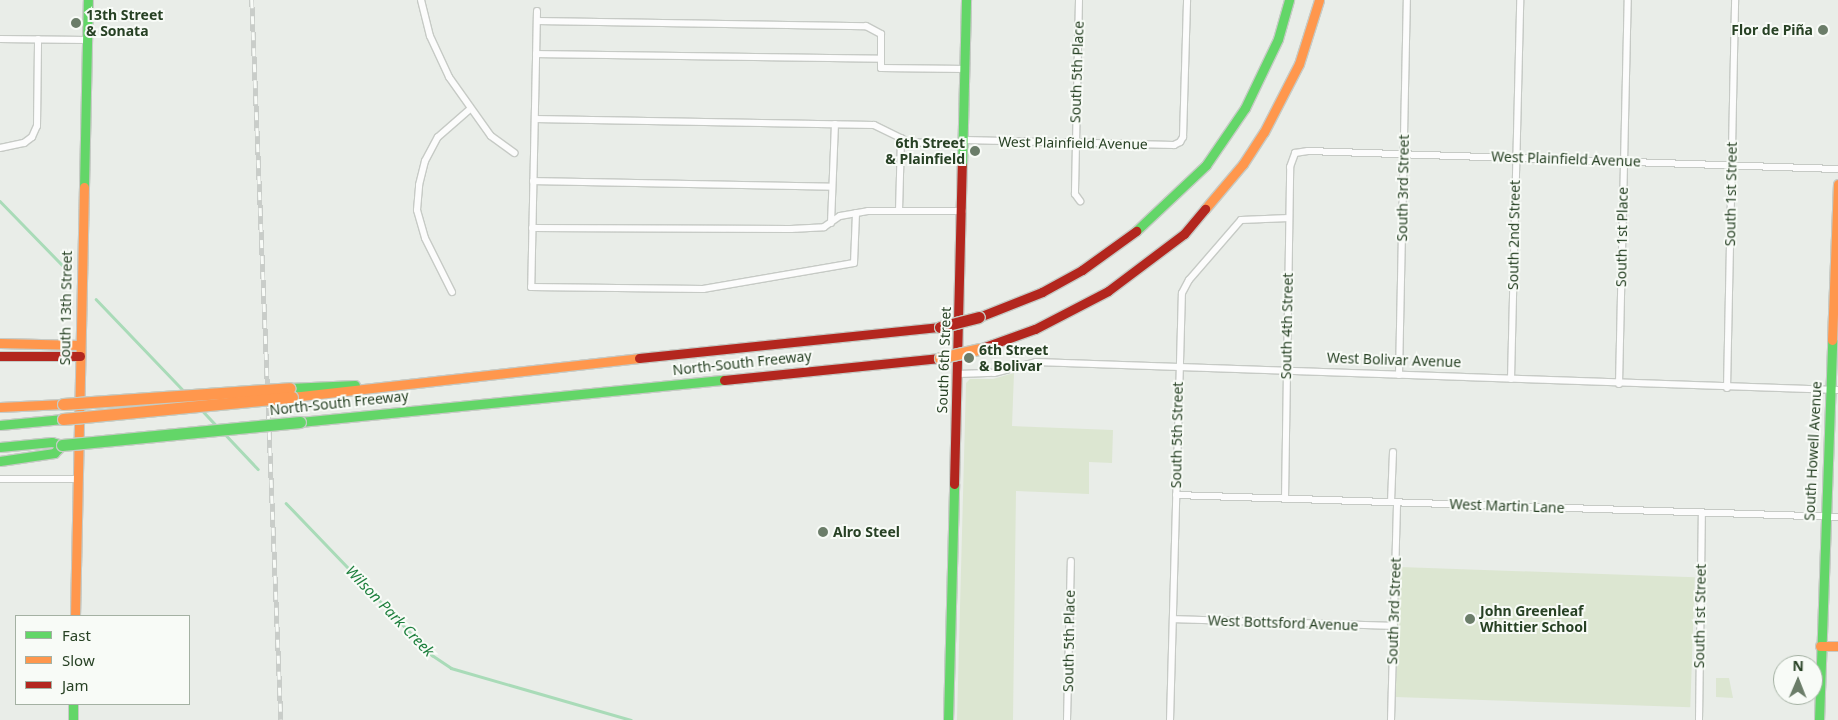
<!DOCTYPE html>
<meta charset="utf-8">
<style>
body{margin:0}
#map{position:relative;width:1838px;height:720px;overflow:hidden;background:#e9ede8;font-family:"Noto Sans",sans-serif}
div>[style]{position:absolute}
.green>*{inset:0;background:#dce6d1;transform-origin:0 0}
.stream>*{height:2.5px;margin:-1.25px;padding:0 1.25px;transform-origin:1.25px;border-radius:1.25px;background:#a9dbb8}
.roads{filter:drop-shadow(1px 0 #c6cac5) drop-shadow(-1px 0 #c6cac5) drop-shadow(0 1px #c6cac5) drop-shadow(0 -1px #c6cac5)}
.street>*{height:6px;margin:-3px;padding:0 3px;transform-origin:3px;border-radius:3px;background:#fcfcfc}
.fast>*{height:9px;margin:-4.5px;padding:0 4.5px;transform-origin:4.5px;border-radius:4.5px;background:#63d668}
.slow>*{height:9px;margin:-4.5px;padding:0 4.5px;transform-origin:4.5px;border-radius:4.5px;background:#ff974d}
.jam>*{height:9px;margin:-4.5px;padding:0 4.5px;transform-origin:4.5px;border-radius:4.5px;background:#b3261e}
.rail>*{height:4.5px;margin-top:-2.25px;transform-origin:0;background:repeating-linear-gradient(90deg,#f8fbf7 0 8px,#c9cdc9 0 16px);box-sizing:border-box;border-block:1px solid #c9cdc9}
.bridges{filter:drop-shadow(1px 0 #c4cbc3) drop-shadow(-1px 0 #c4cbc3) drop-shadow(0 1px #c4cbc3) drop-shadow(0 -1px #c4cbc3)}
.fast-bridge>*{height:11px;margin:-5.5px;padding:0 5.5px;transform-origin:5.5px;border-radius:5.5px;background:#63d668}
.slow-bridge>*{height:11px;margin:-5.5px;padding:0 5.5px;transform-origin:5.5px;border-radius:5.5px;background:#ff974d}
.jam-bridge>*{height:11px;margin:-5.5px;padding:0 5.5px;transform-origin:5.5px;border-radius:5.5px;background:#b3261e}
.dots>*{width:14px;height:14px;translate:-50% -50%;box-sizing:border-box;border:2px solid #f8fbf7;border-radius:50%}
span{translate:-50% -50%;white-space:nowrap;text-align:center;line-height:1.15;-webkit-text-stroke:4px #f8fbf7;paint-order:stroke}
.poi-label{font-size:14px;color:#274124;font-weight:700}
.left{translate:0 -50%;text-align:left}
.right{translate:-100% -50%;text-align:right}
.street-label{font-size:14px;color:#274124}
.water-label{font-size:15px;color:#1d7f3d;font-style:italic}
.legend{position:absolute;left:15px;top:615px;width:175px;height:90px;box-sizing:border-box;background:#f8fbf7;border:1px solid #a4b1a3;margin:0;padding:6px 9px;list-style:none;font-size:15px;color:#274124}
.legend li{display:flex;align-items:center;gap:10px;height:25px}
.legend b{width:25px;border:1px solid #a4b1a3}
.north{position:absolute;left:1773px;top:655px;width:50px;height:50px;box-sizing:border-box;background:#f8fbf7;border:1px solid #a4b1a3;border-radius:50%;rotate:1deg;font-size:14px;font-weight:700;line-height:20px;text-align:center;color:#274124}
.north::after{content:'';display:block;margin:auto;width:18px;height:22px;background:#6b7d69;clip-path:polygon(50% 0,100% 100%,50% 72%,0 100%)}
</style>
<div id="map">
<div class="green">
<i style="clip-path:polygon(1014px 373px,1012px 426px,1113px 430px,1112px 463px,1089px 462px,1089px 494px,1016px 491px,1013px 720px,957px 720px,966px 383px,970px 379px,993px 379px)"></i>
<i style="left:1400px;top:567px;width:295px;height:130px;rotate:2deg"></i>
<i style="clip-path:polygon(1716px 678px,1729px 678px,1733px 698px,1716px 697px)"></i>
</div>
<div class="stream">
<i style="left:0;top:201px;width:99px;rotate:45.8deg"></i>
<i style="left:96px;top:299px;width:129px;rotate:46.3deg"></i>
<i style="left:201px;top:409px;width:23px;rotate:47deg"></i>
<i style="left:225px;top:434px;width:48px;rotate:46.7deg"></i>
<i style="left:286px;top:503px;width:211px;rotate:46.2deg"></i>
<i style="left:432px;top:655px;width:23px;rotate:34deg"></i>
<i style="left:451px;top:668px;width:187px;rotate:16.1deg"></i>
</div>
<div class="roads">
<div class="street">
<i style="left:421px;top:0;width:37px;rotate:76deg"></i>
<i style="left:430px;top:36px;width:45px;rotate:65.1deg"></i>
<i style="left:449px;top:77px;width:72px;rotate:54.6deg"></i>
<i style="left:491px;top:136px;width:29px;rotate:36deg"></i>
<i style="left:1079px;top:0;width:194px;rotate:91.2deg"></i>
<i style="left:1075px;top:194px;width:9px;rotate:54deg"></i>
<i style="left:537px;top:11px;width:276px;rotate:91.2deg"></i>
<i style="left:531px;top:287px;width:172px;rotate:0.7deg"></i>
<i style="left:703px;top:289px;width:153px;rotate:-9.8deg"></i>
<i style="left:854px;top:263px;width:50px;rotate:-87.7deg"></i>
<i style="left:537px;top:21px;width:329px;rotate:0.9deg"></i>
<i style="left:866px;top:26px;width:17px;rotate:28deg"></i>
<i style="left:881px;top:34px;width:34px;rotate:90deg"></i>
<i style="left:881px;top:68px;width:85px;rotate:0.7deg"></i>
<i style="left:0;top:39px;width:86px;rotate:0.7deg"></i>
<i style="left:536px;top:54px;width:345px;rotate:0.8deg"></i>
<i style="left:535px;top:119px;width:339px;rotate:1deg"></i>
<i style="left:874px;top:125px;width:39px;rotate:26deg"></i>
<i style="left:909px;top:142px;width:55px;rotate:3.1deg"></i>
<i style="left:965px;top:140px;width:209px;rotate:1.4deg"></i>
<i style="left:1174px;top:145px;width:7px;rotate:-27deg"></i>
<i style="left:1180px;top:142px;width:6px;rotate:-59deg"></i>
<i style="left:1183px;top:137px;width:137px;rotate:-88.3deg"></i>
<i style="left:0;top:148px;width:25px;rotate:-12deg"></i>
<i style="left:24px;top:143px;width:10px;rotate:-37deg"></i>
<i style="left:32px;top:137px;width:12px;rotate:-66deg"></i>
<i style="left:37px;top:126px;width:87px;rotate:-89.3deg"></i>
<i style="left:533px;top:181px;width:299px;rotate:1.1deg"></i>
<i style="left:899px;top:211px;width:73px;rotate:-88.4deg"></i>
<i style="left:831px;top:223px;width:99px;rotate:-87.7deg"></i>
<i style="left:532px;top:228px;width:259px;rotate:0.2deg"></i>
<i style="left:791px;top:229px;width:33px;rotate:-3deg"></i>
<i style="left:824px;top:227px;width:19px;rotate:-35deg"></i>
<i style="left:840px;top:216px;width:28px;rotate:-10deg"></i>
<i style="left:868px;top:211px;width:95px"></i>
<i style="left:452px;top:292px;width:60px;rotate:-116.6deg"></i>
<i style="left:425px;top:238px;width:29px;rotate:-106deg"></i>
<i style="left:417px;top:210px;width:25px;rotate:-85deg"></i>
<i style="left:419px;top:185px;width:25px;rotate:-76deg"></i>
<i style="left:425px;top:161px;width:27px;rotate:-62deg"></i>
<i style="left:438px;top:137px;width:43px;rotate:-41.2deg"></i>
<i style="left:958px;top:374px;width:36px;rotate:-2deg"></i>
<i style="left:994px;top:373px;width:43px;rotate:-14.7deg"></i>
<i style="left:1036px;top:362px;width:802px;rotate:2deg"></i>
<i style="left:1399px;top:375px;width:375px;rotate:-88.8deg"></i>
<i style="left:1511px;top:379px;width:379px;rotate:-88.6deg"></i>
<i style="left:1619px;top:384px;width:384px;rotate:-88.7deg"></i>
<i style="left:1727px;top:388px;width:388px;rotate:-88.8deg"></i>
<i style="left:0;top:479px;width:77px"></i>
<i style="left:1176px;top:495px;width:662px;rotate:1.9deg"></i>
<i style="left:1285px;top:499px;width:332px;rotate:-89.1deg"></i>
<i style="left:1290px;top:167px;width:15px;rotate:-70deg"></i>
<i style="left:1295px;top:153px;width:13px;rotate:-9deg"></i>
<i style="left:1308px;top:151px;width:530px;rotate:1.95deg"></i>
<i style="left:1391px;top:502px;width:50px;rotate:-87.7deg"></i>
<i style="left:1173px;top:619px;width:221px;rotate:1.8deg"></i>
<i style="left:1067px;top:720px;width:159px;rotate:-88.6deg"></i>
<i style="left:1170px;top:720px;width:427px;rotate:-88.4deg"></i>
<i style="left:1182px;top:293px;width:15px;rotate:-62deg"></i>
<i style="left:1189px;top:280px;width:79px;rotate:-49.1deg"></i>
<i style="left:1241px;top:220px;width:48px;rotate:-2.4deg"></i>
<i style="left:1391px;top:720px;width:218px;rotate:-88.4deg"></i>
<i style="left:1699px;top:720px;width:207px;rotate:-89.2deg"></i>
</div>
<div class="fast">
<i style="left:962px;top:165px;width:165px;rotate:-88.6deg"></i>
<i style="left:84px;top:187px;width:187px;rotate:-88.8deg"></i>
<i style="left:1136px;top:231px;width:96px;rotate:-43.3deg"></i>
<i style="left:1206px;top:165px;width:69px;rotate:-55.6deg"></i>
<i style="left:1245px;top:108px;width:76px;rotate:-64.4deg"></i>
<i style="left:1278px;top:39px;width:41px;rotate:-74.2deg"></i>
<i style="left:289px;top:388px;width:66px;rotate:-2.6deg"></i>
<i style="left:300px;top:422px;width:426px;rotate:-5.7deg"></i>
<i style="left:0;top:425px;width:63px;rotate:-5.4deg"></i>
<i style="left:0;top:447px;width:52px;rotate:-5.5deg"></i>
<i style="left:52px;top:442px;width:10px;rotate:17deg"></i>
<i style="left:0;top:461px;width:55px;rotate:-8.4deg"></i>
<i style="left:54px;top:453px;width:11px;rotate:-45deg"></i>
<i style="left:73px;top:704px;width:16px;rotate:90deg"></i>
<i style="left:948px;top:720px;width:236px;rotate:-88.5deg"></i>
<i style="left:1819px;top:720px;width:380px;rotate:-88deg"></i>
</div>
<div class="slow">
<i style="left:1205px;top:209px;width:59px;rotate:-49.8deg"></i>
<i style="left:1243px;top:164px;width:38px;rotate:-57deg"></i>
<i style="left:1264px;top:132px;width:76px;rotate:-62.8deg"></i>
<i style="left:1299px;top:64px;width:67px;rotate:-72.6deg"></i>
<i style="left:1832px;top:340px;width:156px;rotate:-87.8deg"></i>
<i style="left:0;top:343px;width:80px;rotate:1.4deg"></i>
<i style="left:292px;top:397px;width:349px;rotate:-6.4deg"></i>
<i style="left:0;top:407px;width:63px;rotate:-2.7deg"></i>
<i style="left:75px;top:616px;width:429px;rotate:-88.8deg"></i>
<i style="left:1820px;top:646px;width:18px"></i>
</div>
<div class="jam">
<i style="left:979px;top:317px;width:68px;rotate:-21.6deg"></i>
<i style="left:1042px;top:292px;width:46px;rotate:-28.8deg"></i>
<i style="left:1082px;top:270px;width:67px;rotate:-35.8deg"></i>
<i style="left:979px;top:349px;width:59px;rotate:-19.7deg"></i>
<i style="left:1035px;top:329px;width:82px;rotate:-27.5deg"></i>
<i style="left:1108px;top:291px;width:95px;rotate:-36.9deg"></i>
<i style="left:1184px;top:234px;width:33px;rotate:-50deg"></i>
<i style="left:0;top:356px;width:80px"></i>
<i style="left:639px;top:358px;width:303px;rotate:-5.9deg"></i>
<i style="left:724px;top:380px;width:217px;rotate:-5.8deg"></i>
<i style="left:954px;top:484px;width:319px;rotate:-88.6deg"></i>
</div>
</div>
<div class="rail">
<i style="left:252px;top:0;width:721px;rotate:87.69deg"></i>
</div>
<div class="bridges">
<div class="fast-bridge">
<i style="left:62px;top:445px;width:239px;rotate:-5.5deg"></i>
</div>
<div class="slow-bridge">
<i style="left:940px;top:358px;width:40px;rotate:-13deg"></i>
<i style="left:63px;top:404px;width:227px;rotate:-4deg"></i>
<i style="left:63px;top:419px;width:230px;rotate:-5.5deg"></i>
</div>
<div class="jam-bridge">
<i style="left:940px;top:327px;width:40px;rotate:-14.4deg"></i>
</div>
</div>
<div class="dots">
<i style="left:76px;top:23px;background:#6b7d69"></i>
<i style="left:1823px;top:30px;background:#6b7d69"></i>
<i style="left:975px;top:151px;background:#6b7d69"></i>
<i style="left:969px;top:358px;background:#6b7d69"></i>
<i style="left:823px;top:532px;background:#6b7d69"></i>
<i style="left:1470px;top:619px;background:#6b7d69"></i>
</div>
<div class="poi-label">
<span class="left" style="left:86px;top:23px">13th Street<br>&amp; Sonata</span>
<span class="right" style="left:1813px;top:30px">Flor de Piña</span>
<span class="right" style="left:965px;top:151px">6th Street<br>&amp; Plainfield</span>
<span class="left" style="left:979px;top:358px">6th Street<br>&amp; Bolivar</span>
<span class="left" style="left:833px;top:532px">Alro Steel</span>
<span class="left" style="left:1480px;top:619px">John Greenleaf<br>Whittier School</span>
</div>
<div class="street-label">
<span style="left:1077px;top:72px;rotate:-88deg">South 5th Place</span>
<span style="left:1073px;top:143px;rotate:1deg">West Plainfield Avenue</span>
<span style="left:1566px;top:159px;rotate:2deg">West Plainfield Avenue</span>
<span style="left:1403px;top:188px;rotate:-89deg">South 3rd Street</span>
<span style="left:1731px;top:194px;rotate:-89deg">South 1st Street</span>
<span style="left:1514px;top:235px;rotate:-89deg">South 2nd Street</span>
<span style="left:1622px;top:237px;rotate:-89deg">South 1st Place</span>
<span style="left:66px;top:308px;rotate:-89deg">South 13th Street</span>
<span style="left:1287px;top:326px;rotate:-89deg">South 4th Street</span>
<span style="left:944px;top:360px;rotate:-88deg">South 6th Street</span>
<span style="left:1394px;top:360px;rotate:2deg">West Bolivar Avenue</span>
<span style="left:742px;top:363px;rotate:-6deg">North-South Freeway</span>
<span style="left:339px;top:403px;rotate:-6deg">North-South Freeway</span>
<span style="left:1177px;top:435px;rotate:-89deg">South 5th Street</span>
<span style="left:1813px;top:451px;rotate:-87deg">South Howell Avenue</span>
<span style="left:1507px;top:506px;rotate:2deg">West Martin Lane</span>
<span style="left:1394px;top:611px;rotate:-88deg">South 3rd Street</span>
<span style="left:1700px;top:616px;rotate:-89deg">South 1st Street</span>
<span style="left:1283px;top:623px;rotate:2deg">West Bottsford Avenue</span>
<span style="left:1069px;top:641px;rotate:-89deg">South 5th Place</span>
</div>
<div class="water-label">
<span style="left:390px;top:611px;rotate:46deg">Wilson Park Creek</span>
</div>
<ul class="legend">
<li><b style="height:6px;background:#63d668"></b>Fast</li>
<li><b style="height:6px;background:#ff974d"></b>Slow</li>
<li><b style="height:6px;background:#b3261e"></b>Jam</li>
</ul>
<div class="north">N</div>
</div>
